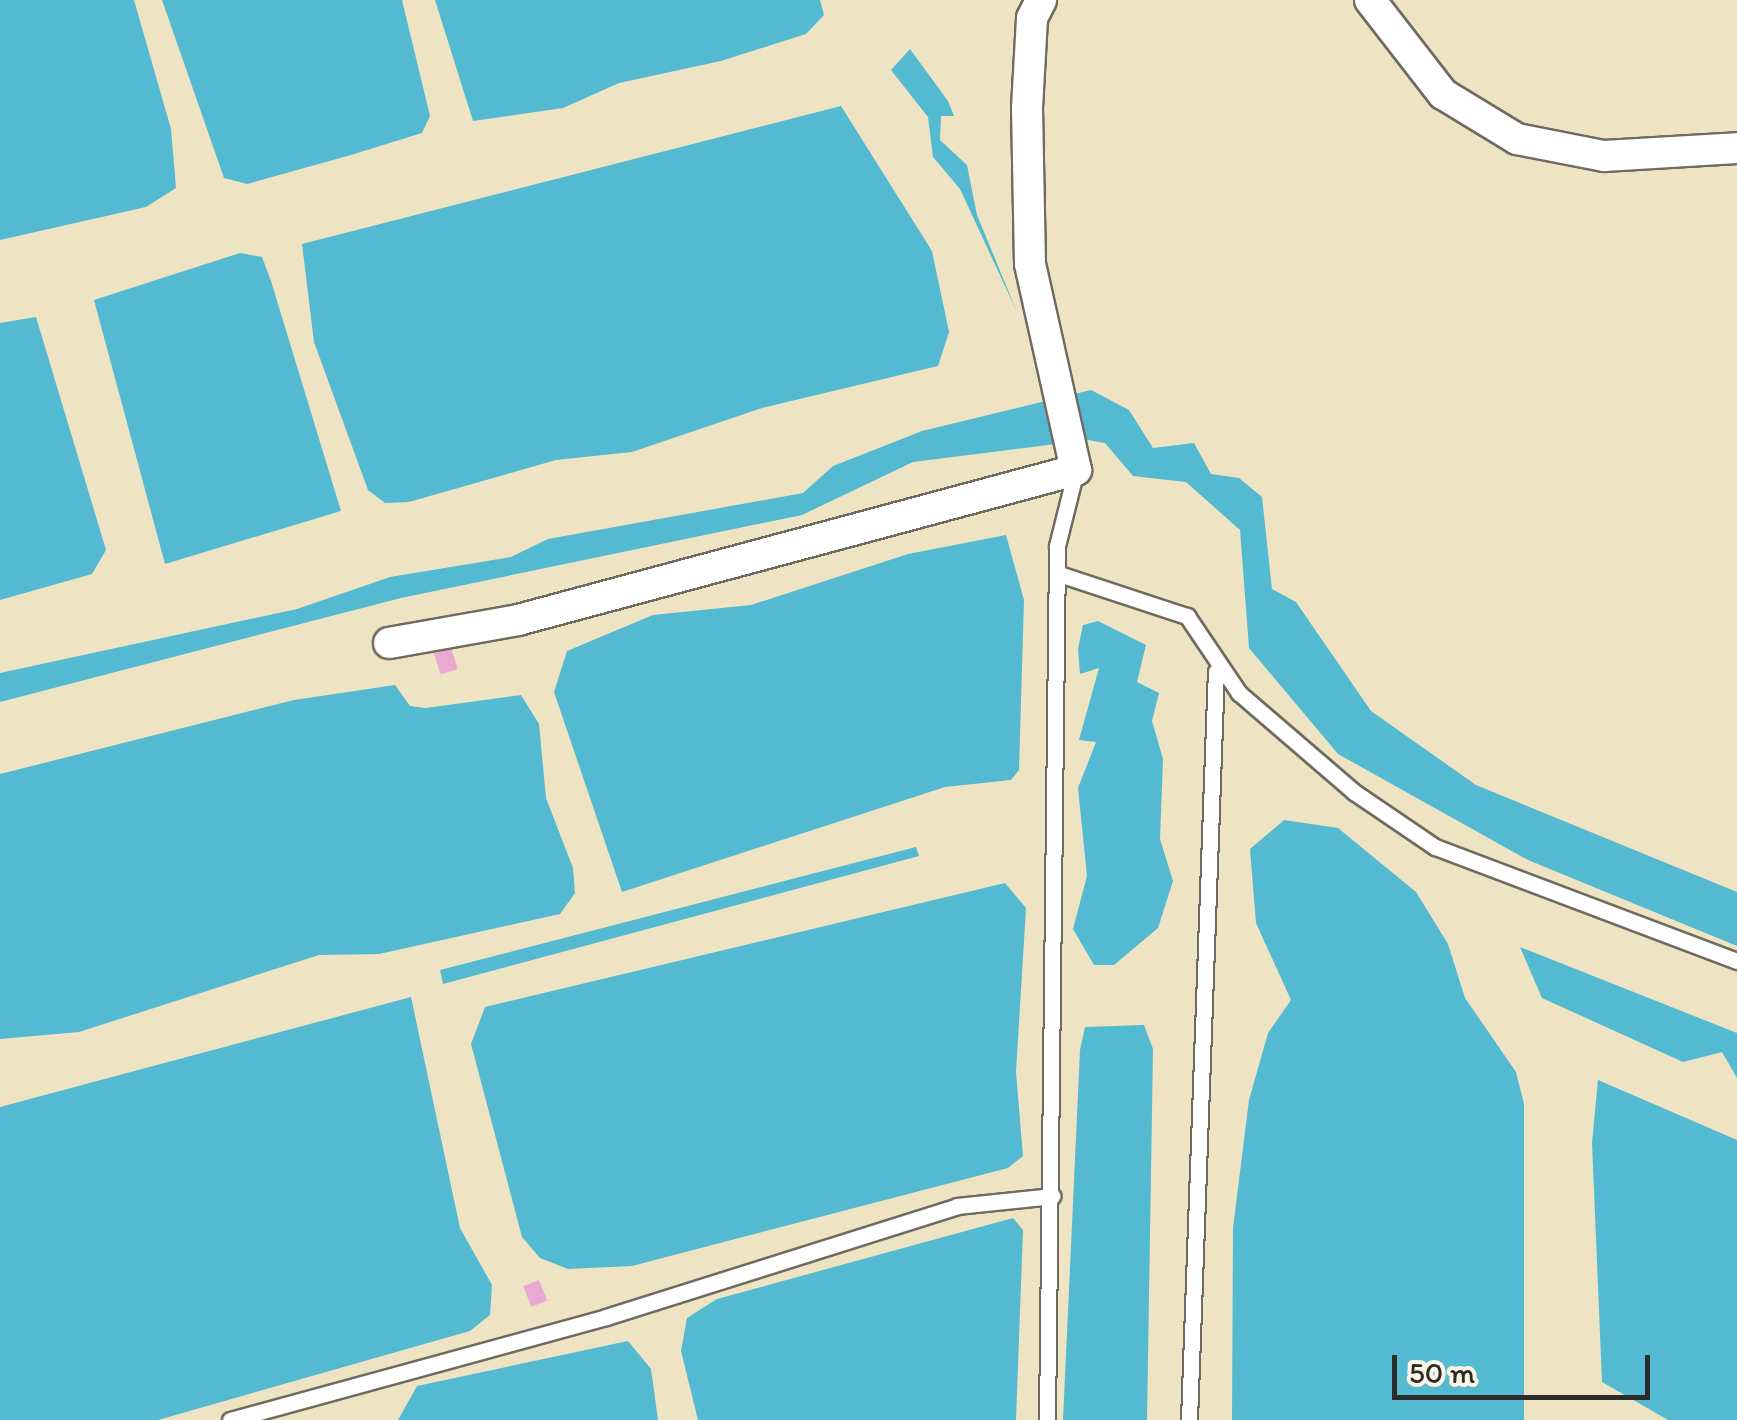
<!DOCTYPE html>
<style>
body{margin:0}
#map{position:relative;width:1737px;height:1420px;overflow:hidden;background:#eee3c2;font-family:Itim,sans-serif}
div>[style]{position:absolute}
.water>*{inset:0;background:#54bad2}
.building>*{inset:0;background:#e9a9d3;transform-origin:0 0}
.roads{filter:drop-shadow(2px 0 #6f6b60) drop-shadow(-2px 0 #6f6b60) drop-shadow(0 2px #6f6b60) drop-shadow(0 -2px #6f6b60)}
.lane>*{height:15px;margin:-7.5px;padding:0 7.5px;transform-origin:7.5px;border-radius:7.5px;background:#fff}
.street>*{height:30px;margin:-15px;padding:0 15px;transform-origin:15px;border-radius:15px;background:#fff}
span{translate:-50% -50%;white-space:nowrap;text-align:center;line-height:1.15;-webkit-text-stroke:8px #fcf5e5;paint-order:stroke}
.scale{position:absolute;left:1392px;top:1355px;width:258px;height:45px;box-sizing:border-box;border:5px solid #2b2b2b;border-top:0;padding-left:12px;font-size:30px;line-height:35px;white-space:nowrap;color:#2b2b2b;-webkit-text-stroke:8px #fcf5e5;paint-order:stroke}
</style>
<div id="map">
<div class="water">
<i style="clip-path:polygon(0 0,134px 0,171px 129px,176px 188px,146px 207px,0 240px)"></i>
<i style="clip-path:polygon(162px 0,402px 0,430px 116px,422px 133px,351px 155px,247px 184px,224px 178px)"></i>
<i style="clip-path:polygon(435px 0,820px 0,824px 15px,806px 34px,721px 61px,619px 83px,563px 108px,473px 121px)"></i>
<i style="clip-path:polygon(910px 49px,948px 101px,954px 116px,941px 116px,940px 140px,967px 165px,977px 215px,1017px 312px,960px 189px,933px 157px,928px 117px,891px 70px)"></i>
<i style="clip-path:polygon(841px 106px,932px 251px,949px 332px,938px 366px,762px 408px,632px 452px,556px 460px,409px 502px,385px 503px,368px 490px,314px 342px,302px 244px)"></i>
<i style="clip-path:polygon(240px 253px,262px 257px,271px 281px,341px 511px,165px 564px,94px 300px)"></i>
<i style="clip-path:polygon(36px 317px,106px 550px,92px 574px,0 600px,0 323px)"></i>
<i style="clip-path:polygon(1091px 390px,1129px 410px,1153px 448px,1194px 443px,1211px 474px,1239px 478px,1262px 497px,1272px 589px,1296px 602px,1371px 711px,1476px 785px,1737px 892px,1737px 946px,1528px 860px,1338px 754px,1249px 648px,1240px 530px,1186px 482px,1133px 476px,1105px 443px,1088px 440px,913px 462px,802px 515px,401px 598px,0 702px,0 673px,297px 609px,390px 577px,511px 557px,548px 539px,803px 493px,833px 466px,922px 431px)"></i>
<i style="clip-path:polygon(1006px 535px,1024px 600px,1019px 770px,1011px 780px,945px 787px,622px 892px,554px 692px,567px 651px,653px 615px,751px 605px,908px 554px)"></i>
<i style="clip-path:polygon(1098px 621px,1146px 645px,1137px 682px,1159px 693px,1152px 721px,1163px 759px,1160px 839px,1173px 881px,1158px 928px,1114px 965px,1094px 965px,1073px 929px,1087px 876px,1078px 788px,1096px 742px,1079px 740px,1099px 668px,1080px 674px,1078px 649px,1083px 625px)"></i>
<i style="clip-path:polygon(395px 685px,410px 706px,426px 708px,521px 695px,539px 724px,546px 798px,573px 868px,575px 893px,560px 914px,379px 954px,319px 955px,79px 1032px,0 1039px,0 774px,294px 700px)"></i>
<i style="clip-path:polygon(1284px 820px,1338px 828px,1416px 892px,1448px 944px,1465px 998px,1516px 1072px,1524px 1104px,1524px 1420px,1232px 1420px,1233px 1228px,1249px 1100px,1268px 1033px,1291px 1000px,1256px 923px,1250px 849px)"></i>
<i style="clip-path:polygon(916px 847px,919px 856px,443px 984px,440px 970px)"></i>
<i style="clip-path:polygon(1005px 883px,1026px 908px,1016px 1072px,1023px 1156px,1008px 1168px,632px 1266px,568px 1269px,540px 1258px,522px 1237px,471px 1044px,485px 1007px)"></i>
<i style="clip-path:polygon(1520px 947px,1737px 1033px,1737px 1078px,1722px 1052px,1683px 1062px,1542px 998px)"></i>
<i style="clip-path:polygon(411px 997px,460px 1228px,492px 1285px,490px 1315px,470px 1331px,158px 1420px,0 1420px,0 1107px)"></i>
<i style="clip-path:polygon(1144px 1025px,1153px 1049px,1147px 1420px,1063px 1420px,1080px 1050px,1085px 1027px)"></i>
<i style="clip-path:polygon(1598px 1080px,1737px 1140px,1737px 1420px,1668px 1420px,1602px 1382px,1592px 1143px)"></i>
<i style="clip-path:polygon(1013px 1218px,1023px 1230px,1016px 1420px,698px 1420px,681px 1351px,687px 1318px,717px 1299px)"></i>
<i style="clip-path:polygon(628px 1341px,651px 1369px,658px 1420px,398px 1420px,417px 1386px)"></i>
</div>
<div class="building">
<i style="left:451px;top:648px;width:22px;height:18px;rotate:72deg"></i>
<i style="left:539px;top:1280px;width:22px;height:17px;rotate:68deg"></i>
</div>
<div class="roads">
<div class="lane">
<i style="left:1062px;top:575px;width:132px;rotate:18.2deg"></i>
<i style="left:1187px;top:616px;width:93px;rotate:56deg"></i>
<i style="left:1239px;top:693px;width:152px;rotate:40.7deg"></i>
<i style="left:1354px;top:792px;width:98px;rotate:34.2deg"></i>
<i style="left:1435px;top:847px;width:323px;rotate:20.7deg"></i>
<i style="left:230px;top:1420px;width:390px;rotate:-15.3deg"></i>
<i style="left:606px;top:1317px;width:368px;rotate:-17.5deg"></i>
<i style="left:957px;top:1206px;width:96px;rotate:-6deg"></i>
<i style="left:1047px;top:1420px;width:874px;rotate:-89.34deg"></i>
<i style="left:1057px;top:546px;width:78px;rotate:-76deg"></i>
<i style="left:1189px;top:1420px;width:749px;rotate:-87.94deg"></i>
</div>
<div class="street">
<i style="left:1370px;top:0;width:119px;rotate:52.2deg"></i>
<i style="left:1443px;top:94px;width:87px;rotate:31.3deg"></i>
<i style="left:1517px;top:139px;width:89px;rotate:11.1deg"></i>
<i style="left:1604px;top:156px;width:133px;rotate:-3.4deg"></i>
<i style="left:389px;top:643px;width:131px;rotate:-10.1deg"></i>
<i style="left:518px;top:620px;width:578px;rotate:-15.05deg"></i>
<i style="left:1076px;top:470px;width:211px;rotate:-102.6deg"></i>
<i style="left:1030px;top:264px;width:156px;rotate:-91.1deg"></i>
<i style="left:1027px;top:108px;width:90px;rotate:-86.8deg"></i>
<i style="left:1032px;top:18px;width:20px;rotate:-63deg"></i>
</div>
</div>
<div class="scale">50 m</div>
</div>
